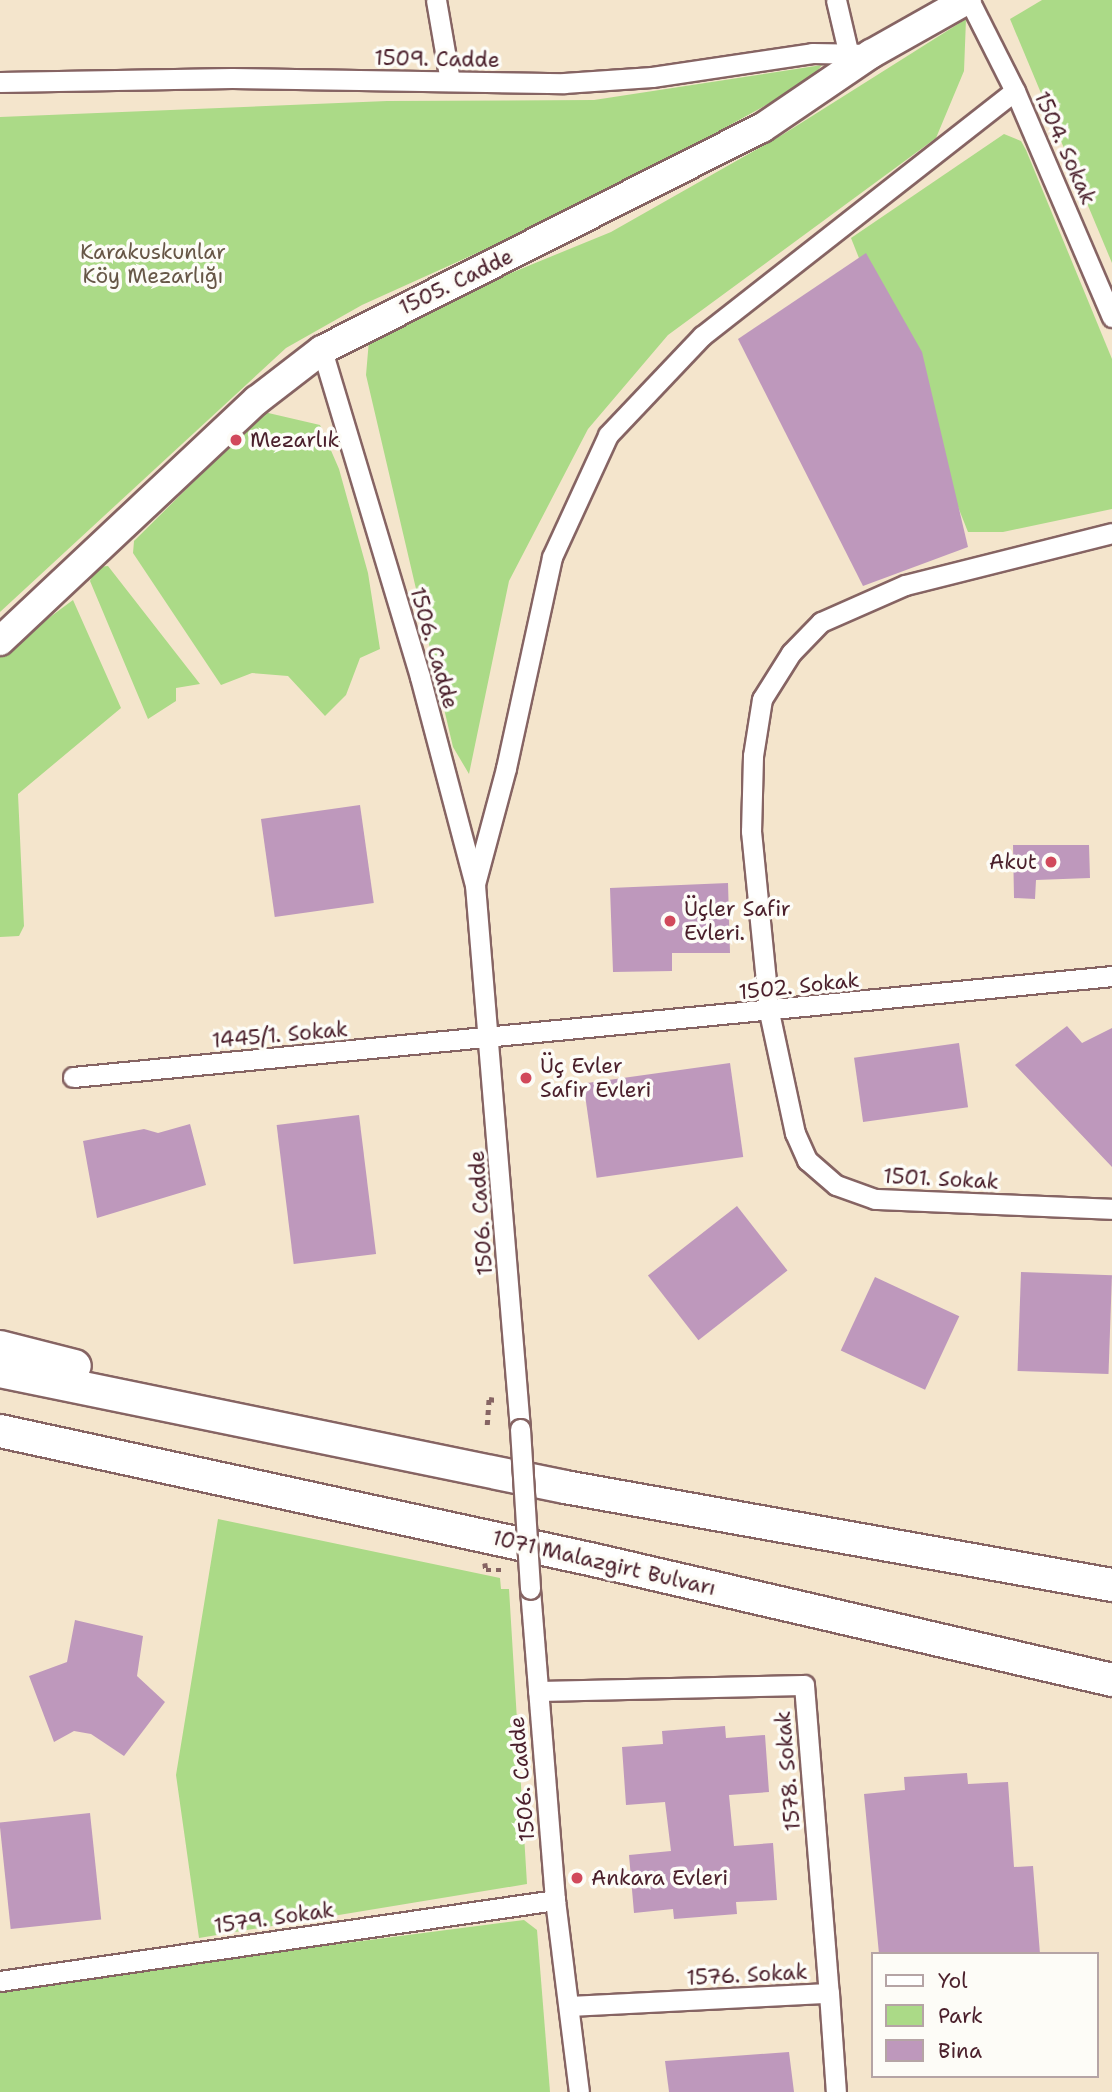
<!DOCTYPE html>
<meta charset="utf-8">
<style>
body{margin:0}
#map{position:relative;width:1112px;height:2092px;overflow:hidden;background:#f4e5cc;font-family:"Shantell Sans",sans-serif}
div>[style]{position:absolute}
.green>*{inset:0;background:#abda87}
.building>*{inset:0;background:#be98bc;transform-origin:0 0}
.path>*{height:4.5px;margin-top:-2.25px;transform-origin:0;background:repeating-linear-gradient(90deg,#866463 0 5px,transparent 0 10px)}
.roads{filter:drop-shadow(2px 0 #866463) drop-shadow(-2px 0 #866463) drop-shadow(0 2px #866463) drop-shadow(0 -2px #866463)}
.street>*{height:19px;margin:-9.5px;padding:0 9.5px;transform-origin:9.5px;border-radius:9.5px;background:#fff}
.secondary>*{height:28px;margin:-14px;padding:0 14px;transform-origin:14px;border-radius:14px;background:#fff}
.primary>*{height:32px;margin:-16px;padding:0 16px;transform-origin:16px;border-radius:16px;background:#fff}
.bridges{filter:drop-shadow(2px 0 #866463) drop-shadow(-2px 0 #866463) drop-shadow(0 2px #866463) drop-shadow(0 -2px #866463)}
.street-bridge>*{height:19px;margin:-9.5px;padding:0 9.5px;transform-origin:9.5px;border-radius:9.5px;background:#fff}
.dots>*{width:19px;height:19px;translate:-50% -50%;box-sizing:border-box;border:4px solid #fdfcf7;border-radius:50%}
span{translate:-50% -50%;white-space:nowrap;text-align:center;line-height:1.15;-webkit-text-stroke:7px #fdfcf7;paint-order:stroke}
.street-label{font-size:21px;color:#4a1f2b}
.park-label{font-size:21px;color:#675747}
.poi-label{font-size:21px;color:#4a1f2b}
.left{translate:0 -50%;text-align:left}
.right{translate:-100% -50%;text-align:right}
.legend{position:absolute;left:871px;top:1952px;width:228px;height:126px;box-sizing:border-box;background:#fdfcf7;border:2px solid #b5a4a5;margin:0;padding:9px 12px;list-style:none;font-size:21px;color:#4a1f2b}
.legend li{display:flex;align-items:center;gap:14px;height:35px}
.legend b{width:35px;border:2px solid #b5a4a5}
</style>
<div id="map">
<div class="green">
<i style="clip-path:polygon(1042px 0,1112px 0,1112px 263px,1010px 19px)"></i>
<i style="clip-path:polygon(966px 19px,964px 71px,936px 138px,668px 335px,588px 429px,509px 581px,469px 774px,453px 747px,366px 375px,369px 340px,413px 313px,611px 232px,782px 135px)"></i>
<i style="clip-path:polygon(822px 65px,808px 82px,592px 201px,362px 305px,286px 348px,0 612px,0 117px,387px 101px,594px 100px)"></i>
<i style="clip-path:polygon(1004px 134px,1021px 141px,1026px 150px,1112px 359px,1112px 509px,1003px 532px,968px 532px,851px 238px)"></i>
<i style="clip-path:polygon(264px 412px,320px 425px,339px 469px,368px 573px,380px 649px,360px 658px,346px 695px,325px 716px,288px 676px,252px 673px,221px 685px,133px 553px,134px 541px)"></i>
<i style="clip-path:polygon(108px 566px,200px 684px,176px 688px,176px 701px,148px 719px,90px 581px,97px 567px)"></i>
<i style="clip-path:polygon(73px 600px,121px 708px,18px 794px,24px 926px,19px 936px,0 937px,0 654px)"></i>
<i style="clip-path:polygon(218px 1519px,500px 1578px,501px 1589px,509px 1589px,527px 1884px,199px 1938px,176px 1775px)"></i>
<i style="clip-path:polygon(524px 1920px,537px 1930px,550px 2092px,0 2092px,0 1988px)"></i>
</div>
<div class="building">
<i style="clip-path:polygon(866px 253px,922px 352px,968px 547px,863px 586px,738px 339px)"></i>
<i style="left:360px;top:805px;width:99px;height:100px;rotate:82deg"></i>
<i style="clip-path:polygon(1013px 845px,1089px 845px,1090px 878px,1036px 880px,1035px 899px,1014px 898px)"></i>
<i style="clip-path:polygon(728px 883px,730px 953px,672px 953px,672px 971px,613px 972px,610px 888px)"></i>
<i style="clip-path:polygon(1067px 1026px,1082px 1043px,1112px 1028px,1112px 1167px,1015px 1065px)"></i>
<i style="left:959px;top:1043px;width:65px;height:106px;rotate:82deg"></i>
<i style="left:730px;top:1063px;width:95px;height:148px;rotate:82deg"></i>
<i style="left:359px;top:1115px;width:140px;height:83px;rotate:83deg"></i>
<i style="clip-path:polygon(190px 1124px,206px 1185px,97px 1218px,83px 1141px,144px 1129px,158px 1133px)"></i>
<i style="left:737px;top:1206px;width:82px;height:113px;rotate:52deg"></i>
<i style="left:1021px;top:1272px;width:91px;height:99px;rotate:2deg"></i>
<i style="left:875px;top:1277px;width:93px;height:81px;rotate:25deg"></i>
<i style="clip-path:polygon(75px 1620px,143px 1636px,137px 1676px,165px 1702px,124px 1756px,91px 1734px,74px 1731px,54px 1742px,29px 1676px,67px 1662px)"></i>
<i style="clip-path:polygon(725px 1726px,726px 1738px,765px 1735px,769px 1792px,729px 1795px,734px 1846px,773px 1843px,777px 1900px,736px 1902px,737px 1914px,674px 1919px,673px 1909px,634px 1913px,629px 1855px,671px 1851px,665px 1802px,626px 1805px,622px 1747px,663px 1744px,662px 1731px)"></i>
<i style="clip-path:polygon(967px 1773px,968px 1784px,1008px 1782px,1014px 1867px,1033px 1866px,1040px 1954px,879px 1954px,864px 1794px,905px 1790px,904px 1777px)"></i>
<i style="left:90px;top:1813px;width:107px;height:91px;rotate:84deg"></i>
<i style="clip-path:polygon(789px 2052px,794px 2092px,669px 2092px,665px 2061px)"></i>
</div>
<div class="path">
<i style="left:487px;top:1425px;width:26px;rotate:-86deg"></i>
<i style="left:489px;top:1399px;width:7px;rotate:8deg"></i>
<i style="left:485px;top:1563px;width:7px;rotate:82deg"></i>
<i style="left:486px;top:1570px;width:15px"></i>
</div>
<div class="roads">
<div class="street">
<i style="left:436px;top:0;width:82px;rotate:80.2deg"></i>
<i style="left:836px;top:0;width:52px;rotate:76.8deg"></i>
<i style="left:969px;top:0;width:102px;rotate:63.2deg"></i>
<i style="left:1015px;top:91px;width:246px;rotate:66.8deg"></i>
<i style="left:0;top:82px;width:232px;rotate:-1deg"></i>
<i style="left:232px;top:78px;width:332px;rotate:0.9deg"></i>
<i style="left:564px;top:83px;width:88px;rotate:-3.9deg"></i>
<i style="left:652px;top:77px;width:162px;rotate:-8.5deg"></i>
<i style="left:812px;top:53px;width:59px;rotate:1deg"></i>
<i style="left:322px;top:350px;width:341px;rotate:73.3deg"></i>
<i style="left:420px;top:677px;width:215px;rotate:75.2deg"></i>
<i style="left:475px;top:885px;width:546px;rotate:85.27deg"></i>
<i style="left:1112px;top:533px;width:213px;rotate:165.9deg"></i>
<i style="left:905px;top:585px;width:92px;rotate:156.2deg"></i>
<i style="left:821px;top:622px;width:43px;rotate:134.1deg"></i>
<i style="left:791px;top:653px;width:54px;rotate:122.2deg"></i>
<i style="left:762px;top:699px;width:58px;rotate:99deg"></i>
<i style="left:753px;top:756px;width:75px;rotate:91.5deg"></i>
<i style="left:751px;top:831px;width:182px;rotate:84.3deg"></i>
<i style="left:769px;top:1012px;width:124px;rotate:77.9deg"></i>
<i style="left:795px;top:1133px;width:30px;rotate:66deg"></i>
<i style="left:807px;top:1160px;width:38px;rotate:41deg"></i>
<i style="left:836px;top:1185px;width:41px;rotate:19.7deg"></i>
<i style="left:875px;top:1199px;width:237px;rotate:2.4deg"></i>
<i style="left:475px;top:884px;width:120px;rotate:-75deg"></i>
<i style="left:506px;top:768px;width:216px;rotate:-77.7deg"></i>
<i style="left:552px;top:557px;width:134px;rotate:-65.3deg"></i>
<i style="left:608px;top:435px;width:137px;rotate:-46.5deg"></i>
<i style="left:702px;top:336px;width:397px;rotate:-38.1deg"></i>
<i style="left:73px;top:1077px;width:1044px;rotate:-5.55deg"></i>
<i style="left:530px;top:1589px;width:312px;rotate:85.4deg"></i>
<i style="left:555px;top:1900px;width:193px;rotate:82.9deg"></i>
<i style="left:538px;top:1691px;width:266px;rotate:-1.3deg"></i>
<i style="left:804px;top:1685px;width:309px;rotate:85.4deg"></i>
<i style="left:0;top:1981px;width:561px;rotate:-8.3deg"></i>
<i style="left:569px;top:2006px;width:260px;rotate:-2.9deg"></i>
<i style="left:829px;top:1993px;width:99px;rotate:86deg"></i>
</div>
<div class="secondary">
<i style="left:0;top:641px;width:352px;rotate:-43.2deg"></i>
<i style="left:257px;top:400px;width:82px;rotate:-37.6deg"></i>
<i style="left:322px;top:350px;width:493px;rotate:-26.8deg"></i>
<i style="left:762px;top:128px;width:132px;rotate:-34.2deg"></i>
<i style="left:871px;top:54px;width:110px;rotate:-29.4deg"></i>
</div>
<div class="primary">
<i style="left:0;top:1347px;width:77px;rotate:14.2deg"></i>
<i style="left:0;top:1371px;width:577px;rotate:11.6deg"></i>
<i style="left:565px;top:1487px;width:556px;rotate:10.16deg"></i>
<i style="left:0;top:1431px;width:608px;rotate:12.25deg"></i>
<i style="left:594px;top:1560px;width:532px;rotate:13.04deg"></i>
</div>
</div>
<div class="bridges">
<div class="street-bridge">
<i style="left:520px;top:1429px;width:160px;rotate:86.4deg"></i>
</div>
</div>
<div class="dots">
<i style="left:236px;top:440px;background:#d1495b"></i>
<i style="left:1051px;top:862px;background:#d1495b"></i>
<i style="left:670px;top:921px;background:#d1495b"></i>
<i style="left:526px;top:1078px;background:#d1495b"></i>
<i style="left:577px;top:1878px;background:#d1495b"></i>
</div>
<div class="street-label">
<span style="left:437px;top:59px;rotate:1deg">1509. Cadde</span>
<span style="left:1065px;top:148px;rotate:66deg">1504. Sokak</span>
<span style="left:456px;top:282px;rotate:-26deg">1505. Cadde</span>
<span style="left:434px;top:648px;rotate:74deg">1506. Cadde</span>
<span style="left:799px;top:986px;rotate:-6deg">1502. Sokak</span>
<span style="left:280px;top:1035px;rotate:-5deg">1445/1. Sokak</span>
<span style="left:941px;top:1179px;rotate:3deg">1501. Sokak</span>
<span style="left:481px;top:1213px;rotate:-94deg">1506. Cadde</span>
<span style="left:604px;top:1563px;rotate:13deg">1071 Malazgirt Bulvarı</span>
<span style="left:788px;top:1771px;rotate:-95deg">1578. Sokak</span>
<span style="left:522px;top:1779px;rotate:-95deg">1506. Cadde</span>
<span style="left:274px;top:1918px;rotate:-8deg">1579. Sokak</span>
<span style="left:747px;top:1975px;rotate:-3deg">1576. Sokak</span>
</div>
<div class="park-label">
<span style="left:153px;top:264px">Karakuskunlar<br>Köy Mezarlığı</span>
</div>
<div class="poi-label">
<span class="left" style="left:250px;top:440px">Mezarlık</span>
<span class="right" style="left:1037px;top:862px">Akut</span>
<span class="left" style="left:684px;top:921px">Üçler Safir<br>Evleri.</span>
<span class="left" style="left:540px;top:1078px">Üç Evler<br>Safir Evleri</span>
<span class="left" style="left:591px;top:1878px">Ankara Evleri</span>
</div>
<ul class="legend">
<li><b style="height:9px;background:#fff"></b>Yol</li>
<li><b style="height:19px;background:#abda87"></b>Park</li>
<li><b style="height:19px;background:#be98bc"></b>Bina</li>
</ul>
</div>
